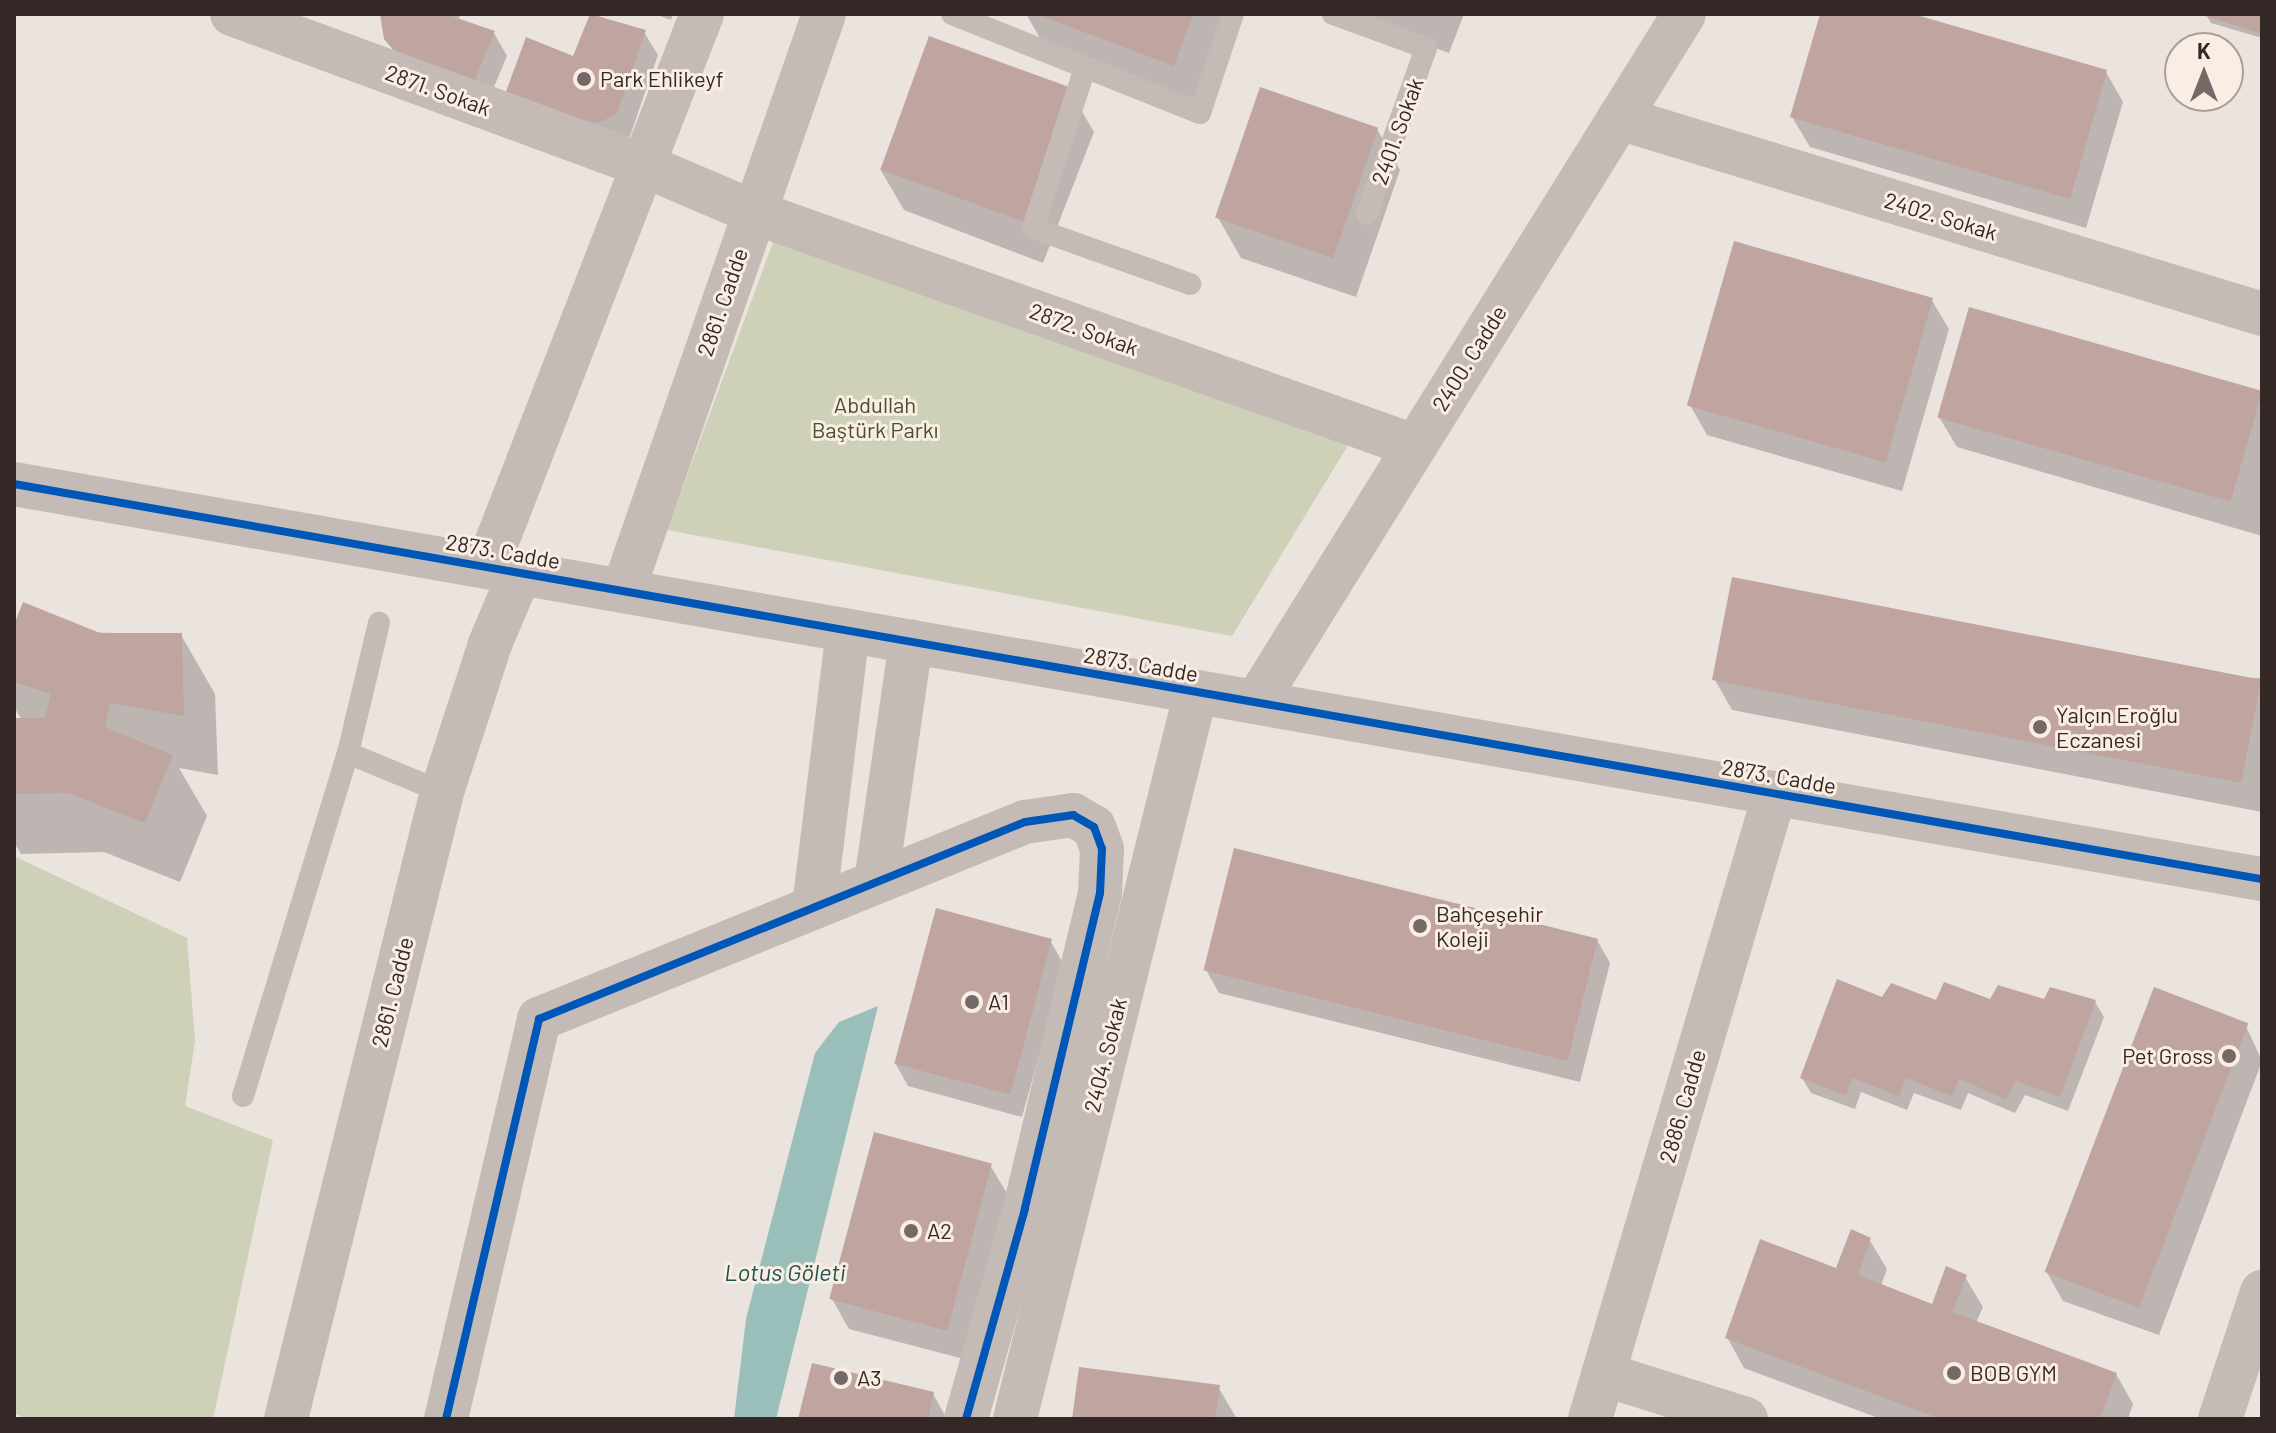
<!DOCTYPE html>
<meta charset="utf-8">
<style>
body{margin:0}
#map{position:relative;width:2276px;height:1433px;overflow:hidden;background:#ebe3de;font-family:Barlow,sans-serif}
div>[style]{position:absolute}
.green>*{inset:0;background:#ced0b8}
.water>*{inset:0;background:#9abeba}
.shadow>*{inset:0;background:#0003}
.building>*{inset:0;background:#bfa49f;transform-origin:0 0}
.lane>*{height:22px;margin:-11px;padding:0 11px;transform-origin:11px;border-radius:11px;background:#c4bbb7}
.street>*{height:44px;margin:-22px;padding:0 22px;transform-origin:22px;border-radius:22px;background:#c4bbb7}
.cycleway>*{height:8px;margin:-4px;padding:0 4px;transform-origin:4px;border-radius:4px;background:#0057b8}
.dots>*{width:22px;height:22px;translate:-50% -50%;box-sizing:border-box;border:4px solid #f9ede4;border-radius:50%}
span{translate:-50% -50%;white-space:nowrap;text-align:center;line-height:1.15;-webkit-text-stroke:6px #f9ede4;paint-order:stroke}
.poi-label{font-size:22px;color:#342826}
.left{translate:0 -50%;text-align:left}
.right{translate:-100% -50%;text-align:right}
.street-label{font-size:22px;color:#342826}
.park-label{font-size:22px;color:#485229}
.water-label{font-size:24px;color:#1b5652;font-style:italic}
.frame{position:absolute;inset:0;border:16px solid #342826;pointer-events:none}
.north{position:absolute;left:2164px;top:32px;width:80px;height:80px;box-sizing:border-box;background:#f9ede4;border:2px solid #aa9e98;border-radius:50%;rotate:0deg;font-size:22px;font-weight:700;line-height:32px;text-align:center;color:#342826}
.north::after{content:'';display:block;margin:auto;width:28px;height:36px;background:#746966;clip-path:polygon(50% 0,100% 100%,50% 72%,0 100%)}
</style>
<div id="map">
<div class="green">
<i style="clip-path:polygon(779px 226px,1331px 413px,1347px 447px,1232px 636px,667px 530px)"></i>
<i style="clip-path:polygon(14px 856px,187px 938px,195px 1041px,185px 1106px,273px 1140px,213px 1419px,27px 1419px,14px 1413px)"></i>
</div>
<div class="water">
<i style="clip-path:polygon(878px 1006px,776px 1419px,734px 1419px,746px 1319px,815px 1053px,839px 1022px)"></i>
</div>
<div class="shadow">
<i style="clip-path:polygon(382px 14px,461px 14px,458px 21px,494px 33px,507px 56px,486px 106px,400px 62px,386px 38px)"></i>
<i style="clip-path:polygon(592px 14px,644px 32px,658px 55px,630px 136px,615px 145px,519px 120px,574px 59px)"></i>
<i style="clip-path:polygon(655px 14px,673px 14px,671px 20px)"></i>
<i style="clip-path:polygon(1026px 14px,1232px 14px,1198px 106px,1047px 50px)"></i>
<i style="clip-path:polygon(1342px 14px,1464px 14px,1449px 53px)"></i>
<i style="clip-path:polygon(1822px 14px,1906px 14px,2106px 72px,2123px 102px,2086px 228px,1810px 147px,1792px 117px)"></i>
<i style="clip-path:polygon(2262px 14px,2262px 38px,2211px 23px,2207px 16px)"></i>
<i style="clip-path:polygon(1070px 91px,1094px 132px,1043px 263px,904px 210px,880px 169px)"></i>
<i style="clip-path:polygon(1377px 129px,1400px 170px,1356px 297px,1241px 258px,1217px 216px)"></i>
<i style="clip-path:polygon(1931px 299px,1949px 329px,1902px 491px,1707px 435px,1690px 405px)"></i>
<i style="clip-path:polygon(2262px 394px,2262px 536px,1957px 447px,1939px 417px)"></i>
<i style="clip-path:polygon(14px 630px,181px 635px,215px 694px,218px 775px,179px 768px,207px 816px,180px 882px,104px 852px,21px 854px,14px 842px,14px 720px,22px 720px,14px 707px)"></i>
<i style="clip-path:polygon(2262px 678px,2262px 812px,1732px 710px,1715px 680px)"></i>
<i style="clip-path:polygon(1597px 940px,1610px 963px,1580px 1082px,1219px 993px,1206px 970px)"></i>
<i style="clip-path:polygon(1051px 942px,1064px 965px,1022px 1117px,908px 1086px,895px 1063px)"></i>
<i style="clip-path:polygon(1883px 1000px,2095px 1002px,2104px 1017px,2068px 1111px,2025px 1095px,2015px 1113px,1968px 1093px,1961px 1110px,1914px 1093px,1907px 1110px,1861px 1092px,1855px 1109px,1811px 1093px,1802px 1078px)"></i>
<i style="clip-path:polygon(2246px 1026px,2262px 1061px,2159px 1335px,2063px 1301px,2046px 1271px)"></i>
<i style="clip-path:polygon(990px 1165px,1008px 1195px,964px 1359px,849px 1329px,832px 1299px)"></i>
<i style="clip-path:polygon(1869px 1239px,1887px 1269px,1881px 1286px,1933px 1306px,1965px 1277px,1983px 1307px,1976px 1323px,2116px 1374px,2133px 1404px,2128px 1419px,1881px 1419px,1744px 1368px,1727px 1337px,1837px 1271px)"></i>
<i style="clip-path:polygon(1218px 1387px,1237px 1419px,1074px 1419px)"></i>
<i style="clip-path:polygon(933px 1394px,947px 1419px,800px 1419px)"></i>
</div>
<div class="building">
<i style="clip-path:polygon(380px 14px,445px 14px,495px 31px,473px 84px,402px 60px,384px 39px)"></i>
<i style="clip-path:polygon(590px 14px,646px 30px,617px 113px,601px 122px,581px 124px,504px 97px,526px 37px,573px 56px)"></i>
<i style="clip-path:polygon(1036px 14px,1193px 14px,1174px 66px)"></i>
<i style="clip-path:polygon(1820px 14px,1913px 14px,2107px 70px,2070px 199px,1790px 117px)"></i>
<i style="clip-path:polygon(2262px 14px,2262px 34px,2202px 15px,2202px 14px)"></i>
<i style="left:929px;top:36px;width:152px;height:142px;rotate:20deg"></i>
<i style="left:1260px;top:87px;width:125px;height:138px;rotate:19deg"></i>
<i style="left:1734px;top:241px;width:207px;height:171px;rotate:16deg"></i>
<i style="left:1969px;top:307px;width:305px;height:115px;rotate:16deg"></i>
<i style="left:1732px;top:577px;width:539px;height:105px;rotate:11deg"></i>
<i style="clip-path:polygon(23px 602px,100px 633px,182px 633px,184px 716px,110px 703px,105px 727px,173px 755px,145px 823px,68px 793px,14px 794px,14px 718px,45px 718px,51px 694px,14px 682px,14px 625px)"></i>
<i style="left:1234px;top:848px;width:375px;height:126px;rotate:14deg"></i>
<i style="left:936px;top:908px;width:120px;height:161px;rotate:15deg"></i>
<i style="clip-path:polygon(1837px 979px,1882px 997px,1891px 983px,1936px 1000px,1944px 982px,1990px 999px,1998px 985px,2044px 999px,2050px 987px,2096px 1000px,2060px 1097px,2016px 1081px,2006px 1099px,1959px 1079px,1952px 1096px,1906px 1078px,1899px 1096px,1852px 1078px,1846px 1095px,1800px 1078px)"></i>
<i style="left:2154px;top:987px;width:101px;height:305px;rotate:21deg"></i>
<i style="left:874px;top:1132px;width:122px;height:173px;rotate:15deg"></i>
<i style="clip-path:polygon(1851px 1229px,1871px 1238px,1858px 1275px,1932px 1304px,1946px 1266px,1967px 1275px,1952px 1312px,2117px 1373px,2100px 1419px,1941px 1419px,1725px 1338px,1760px 1239px,1836px 1268px)"></i>
<i style="clip-path:polygon(812px 1363px,934px 1392px,928px 1419px,798px 1419px)"></i>
<i style="clip-path:polygon(1079px 1367px,1220px 1385px,1215px 1419px,1072px 1419px)"></i>
</div>
<div class="lane">
<i style="left:952px;top:14px;width:267px;rotate:21.8deg"></i>
<i style="left:1200px;top:113px;width:104px;rotate:-71.6deg"></i>
<i style="left:1333px;top:14px;width:99px;rotate:20.1deg"></i>
<i style="left:1426px;top:48px;width:176px;rotate:109.6deg"></i>
<i style="left:1085px;top:68px;width:168px;rotate:108deg"></i>
<i style="left:1033px;top:228px;width:167px;rotate:19.6deg"></i>
<i style="left:348px;top:753px;width:102px;rotate:22.5deg"></i>
<i style="left:243px;top:1096px;width:359px;rotate:-73deg"></i>
<i style="left:348px;top:753px;width:134px;rotate:-76.6deg"></i>
</div>
<div class="street">
<i style="left:232px;top:14px;width:438px;rotate:20.2deg"></i>
<i style="left:643px;top:165px;width:120px;rotate:23.1deg"></i>
<i style="left:753px;top:212px;width:701px;rotate:19.49deg"></i>
<i style="left:1619px;top:118px;width:672px;rotate:16.95deg"></i>
<i style="left:14px;top:484px;width:2282px;rotate:9.97deg"></i>
<i style="left:487px;top:567px;width:593px;rotate:-68.75deg"></i>
<i style="left:623px;top:591px;width:611px;rotate:-70.79deg"></i>
<i style="left:1256px;top:702px;width:810px;rotate:-58.11deg"></i>
<i style="left:876px;top:882px;width:243px;rotate:-81.7deg"></i>
<i style="left:814px;top:907px;width:278px;rotate:-83deg"></i>
<i style="left:1603px;top:1374px;width:150px;rotate:17.5deg"></i>
<i style="left:286px;top:1419px;width:646px;rotate:-76.03deg"></i>
<i style="left:442px;top:792px;width:156px;rotate:-72deg"></i>
<i style="left:490px;top:644px;width:77px;rotate:-67.1deg"></i>
<i style="left:446px;top:1419px;width:411px;rotate:-76.9deg"></i>
<i style="left:539px;top:1019px;width:524px;rotate:-22.07deg"></i>
<i style="left:1025px;top:822px;width:49px;rotate:-8.3deg"></i>
<i style="left:1073px;top:815px;width:24px;rotate:30deg"></i>
<i style="left:1094px;top:827px;width:23px;rotate:70deg"></i>
<i style="left:1102px;top:849px;width:44px;rotate:92.6deg"></i>
<i style="left:1100px;top:893px;width:325px;rotate:103.4deg"></i>
<i style="left:1025px;top:1209px;width:218px;rotate:105.7deg"></i>
<i style="left:1015px;top:1419px;width:749px;rotate:-76.02deg"></i>
<i style="left:1590px;top:1419px;width:653px;rotate:-73.54deg"></i>
<i style="left:2220px;top:1419px;width:134px;rotate:-71.7deg"></i>
</div>
<div class="cycleway">
<i style="left:14px;top:484px;width:2282px;rotate:9.97deg"></i>
<i style="left:446px;top:1419px;width:411px;rotate:-76.9deg"></i>
<i style="left:539px;top:1019px;width:524px;rotate:-22.07deg"></i>
<i style="left:1025px;top:822px;width:49px;rotate:-8.3deg"></i>
<i style="left:1073px;top:815px;width:24px;rotate:30deg"></i>
<i style="left:1094px;top:827px;width:23px;rotate:70deg"></i>
<i style="left:1102px;top:849px;width:44px;rotate:92.6deg"></i>
<i style="left:1100px;top:893px;width:325px;rotate:103.4deg"></i>
<i style="left:1025px;top:1209px;width:218px;rotate:105.7deg"></i>
</div>
<div class="dots">
<i style="left:584px;top:79px;background:#746966"></i>
<i style="left:2040px;top:727px;background:#746966"></i>
<i style="left:1420px;top:926px;background:#746966"></i>
<i style="left:972px;top:1002px;background:#746966"></i>
<i style="left:2229px;top:1056px;background:#746966"></i>
<i style="left:911px;top:1231px;background:#746966"></i>
<i style="left:1954px;top:1373px;background:#746966"></i>
<i style="left:841px;top:1378px;background:#746966"></i>
</div>
<div class="poi-label">
<span class="left" style="left:600px;top:79px">Park Ehlikeyf</span>
<span class="left" style="left:2056px;top:727px">Yalçın Eroğlu<br>Eczanesi</span>
<span class="left" style="left:1436px;top:926px">Bahçeşehir<br>Koleji</span>
<span class="left" style="left:988px;top:1002px">A1</span>
<span class="right" style="left:2213px;top:1056px">Pet Gross</span>
<span class="left" style="left:927px;top:1231px">A2</span>
<span class="left" style="left:1970px;top:1373px">BOB GYM</span>
<span class="left" style="left:857px;top:1378px">A3</span>
</div>
<div class="street-label">
<span style="left:438px;top:90px;rotate:20deg">2871. Sokak</span>
<span style="left:1397px;top:131px;rotate:-70deg">2401. Sokak</span>
<span style="left:1941px;top:216px;rotate:17deg">2402. Sokak</span>
<span style="left:722px;top:302px;rotate:-71deg">2861. Cadde</span>
<span style="left:1084px;top:329px;rotate:20deg">2872. Sokak</span>
<span style="left:1469px;top:358px;rotate:-58deg">2400. Cadde</span>
<span style="left:503px;top:551px;rotate:10deg">2873. Cadde</span>
<span style="left:1141px;top:664px;rotate:10deg">2873. Cadde</span>
<span style="left:1779px;top:776px;rotate:10deg">2873. Cadde</span>
<span style="left:392px;top:992px;rotate:-76deg">2861. Cadde</span>
<span style="left:1105px;top:1055px;rotate:-76deg">2404. Sokak</span>
<span style="left:1682px;top:1106px;rotate:-74deg">2886. Cadde</span>
</div>
<div class="park-label">
<span style="left:875px;top:417px">Abdullah<br>Baştürk Parkı</span>
</div>
<div class="water-label">
<span style="left:785px;top:1272px">Lotus Göleti</span>
</div>
<div class="frame"></div>
<div class="north">K</div>
</div>
